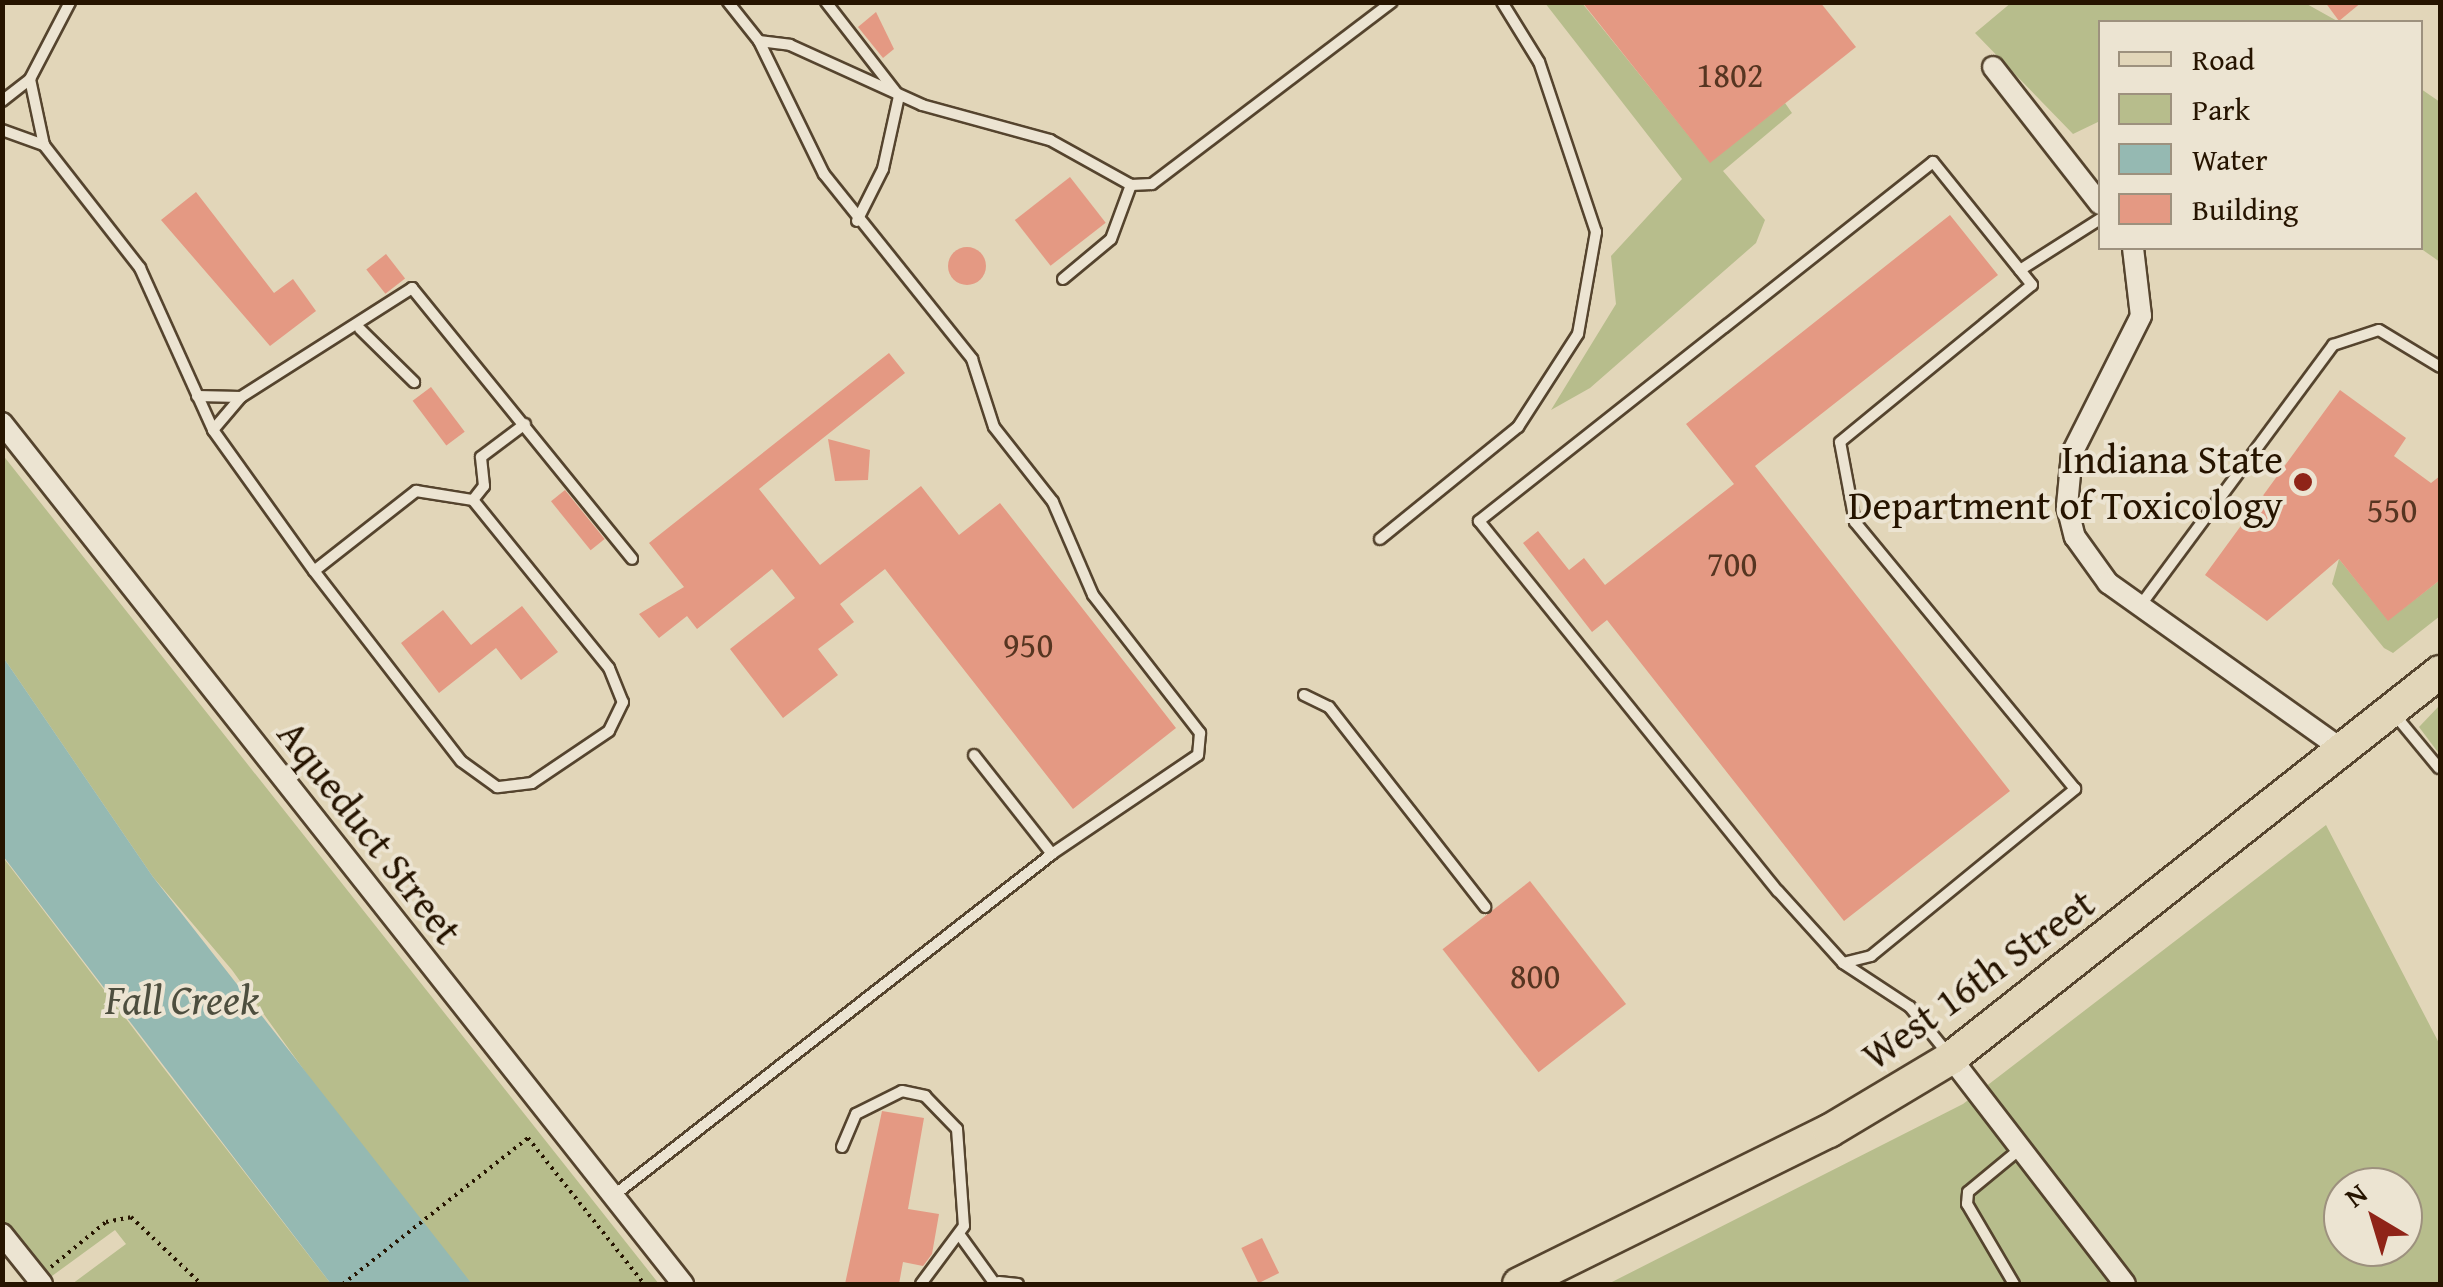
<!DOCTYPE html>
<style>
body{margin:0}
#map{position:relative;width:2443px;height:1287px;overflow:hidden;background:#e2d6b9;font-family:"Gentium Book Plus",serif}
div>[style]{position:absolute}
.green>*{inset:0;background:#b7bd8c}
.water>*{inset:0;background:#95b9b2}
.building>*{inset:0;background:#e49983;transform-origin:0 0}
.round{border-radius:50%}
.path>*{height:4px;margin-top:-2px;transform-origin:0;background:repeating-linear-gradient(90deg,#261400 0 2.5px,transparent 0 7.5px)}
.roads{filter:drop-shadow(2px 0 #55442e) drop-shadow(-2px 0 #55442e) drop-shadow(0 2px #55442e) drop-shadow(0 -2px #55442e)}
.lane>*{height:10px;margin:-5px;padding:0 5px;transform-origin:5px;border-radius:5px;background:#ece4d2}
.street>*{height:20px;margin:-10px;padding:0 10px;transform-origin:10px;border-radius:10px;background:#ece4d2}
.primary>*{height:32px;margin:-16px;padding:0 16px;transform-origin:16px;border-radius:16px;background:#e2d6b9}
.dots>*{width:28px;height:28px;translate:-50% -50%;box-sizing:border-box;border:5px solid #ece4d2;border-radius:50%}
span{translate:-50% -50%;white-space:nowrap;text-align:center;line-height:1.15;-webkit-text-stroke:8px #ece4d2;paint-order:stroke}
.number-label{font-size:35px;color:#563521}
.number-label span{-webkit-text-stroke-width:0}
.poi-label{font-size:40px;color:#261400}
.right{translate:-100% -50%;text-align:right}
.street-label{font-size:40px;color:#261400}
.water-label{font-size:42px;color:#4d4e3e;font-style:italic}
.frame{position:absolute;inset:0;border:5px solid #261400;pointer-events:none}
.legend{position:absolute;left:2098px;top:20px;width:325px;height:230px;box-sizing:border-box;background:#ece4d2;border:2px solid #9d917e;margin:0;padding:12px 18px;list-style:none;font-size:30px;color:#261400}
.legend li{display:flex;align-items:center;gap:20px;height:50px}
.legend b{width:50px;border:2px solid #9d917e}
.north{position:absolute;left:2323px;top:1167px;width:100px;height:100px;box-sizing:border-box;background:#ece4d2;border:2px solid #9d917e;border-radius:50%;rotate:322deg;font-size:28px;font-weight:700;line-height:40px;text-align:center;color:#261400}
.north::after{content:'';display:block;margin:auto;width:35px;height:45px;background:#8f2418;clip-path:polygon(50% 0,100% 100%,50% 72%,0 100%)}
</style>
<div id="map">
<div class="green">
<i style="clip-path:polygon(2012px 2px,2305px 3px,2339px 22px,2100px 22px,2100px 121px,2073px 134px,1975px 33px)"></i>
<i style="clip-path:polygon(1545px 3px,1582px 3px,1710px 162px,1785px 103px,1792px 113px,1723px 171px,1765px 220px,1756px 243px,1590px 388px,1551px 410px,1616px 304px,1611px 256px,1682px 179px)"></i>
<i style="clip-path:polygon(2421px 89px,2440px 102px,2440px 262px,2420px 248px)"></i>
<i style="clip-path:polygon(2px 454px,659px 1284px,472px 1284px,396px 1198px,232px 970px,153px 877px,3px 657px)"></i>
<i style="clip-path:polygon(2339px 559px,2388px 620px,2440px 580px,2440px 616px,2393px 653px,2384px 648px,2332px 584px)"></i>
<i style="clip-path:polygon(2440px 705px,2440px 755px,2419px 727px)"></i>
<i style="clip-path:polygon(evenodd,2326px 825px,2440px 1045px,2440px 1284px,1608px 1284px,1963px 1104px,2326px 825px,2343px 1187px,2403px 1187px,2403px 1247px,2343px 1247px,2343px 1187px)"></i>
<i style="clip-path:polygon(2px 856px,162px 1066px,331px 1284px,72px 1284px,126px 1244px,115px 1230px,52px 1276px,3px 1220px)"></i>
</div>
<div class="water">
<i style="clip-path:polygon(3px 657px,153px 877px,472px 1284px,331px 1284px,3px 856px)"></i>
</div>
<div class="building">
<i style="clip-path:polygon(1582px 2px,1820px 2px,1856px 47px,1710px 163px)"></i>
<i style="clip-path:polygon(2325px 2px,2362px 2px,2339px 21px)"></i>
<i style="clip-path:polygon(876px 12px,894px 49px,883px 58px,858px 27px)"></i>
<i style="left:1070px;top:177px;width:58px;height:70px;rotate:52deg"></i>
<i style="clip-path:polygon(196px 192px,274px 293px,293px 279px,316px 311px,270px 346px,161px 220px)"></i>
<i style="clip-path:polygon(1950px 215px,1998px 275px,1755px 466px,2010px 791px,1844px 921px,1607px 620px,1592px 632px,1523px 543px,1538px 531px,1569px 570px,1584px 558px,1605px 585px,1734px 484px,1686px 424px)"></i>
<i class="round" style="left:948px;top:247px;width:38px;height:38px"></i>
<i style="left:386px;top:254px;width:31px;height:25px;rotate:52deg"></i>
<i style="clip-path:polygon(889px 353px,905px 373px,759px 489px,820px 565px,921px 486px,959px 535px,1000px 503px,1176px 728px,1073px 809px,885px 569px,840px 604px,854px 622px,818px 649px,838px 675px,783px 718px,730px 649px,795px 598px,772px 569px,697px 629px,687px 616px,659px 638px,639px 614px,684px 587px,649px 543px)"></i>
<i style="left:431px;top:387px;width:56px;height:23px;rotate:53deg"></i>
<i style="clip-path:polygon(2340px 390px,2406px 438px,2394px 456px,2431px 483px,2440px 476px,2440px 580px,2388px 621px,2339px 559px,2267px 621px,2205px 575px)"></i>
<i style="clip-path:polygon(828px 439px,870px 450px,868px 480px,835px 481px)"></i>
<i style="left:565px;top:490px;width:63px;height:18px;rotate:51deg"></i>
<i style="clip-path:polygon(522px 606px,558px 652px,521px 680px,496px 648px,439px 693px,401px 643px,443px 610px,471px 645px)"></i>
<i style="left:1530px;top:881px;width:156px;height:111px;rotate:52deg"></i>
<i style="clip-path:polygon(882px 1111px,924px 1118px,908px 1209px,939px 1214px,932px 1254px,923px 1266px,903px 1262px,899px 1284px,845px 1284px)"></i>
<i style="left:1262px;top:1238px;width:39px;height:23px;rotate:64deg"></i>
</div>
<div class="path">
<i style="left:51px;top:1267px;width:71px;rotate:-39.3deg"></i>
<i style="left:106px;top:1222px;width:25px;rotate:-11deg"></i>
<i style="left:131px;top:1217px;width:97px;rotate:43.7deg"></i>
<i style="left:343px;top:1284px;width:236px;rotate:-38.3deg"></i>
<i style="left:528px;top:1138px;width:186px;rotate:51.5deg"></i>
</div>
<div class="roads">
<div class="lane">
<i style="left:728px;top:2px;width:50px;rotate:51.5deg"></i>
<i style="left:759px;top:41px;width:148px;rotate:64deg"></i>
<i style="left:824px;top:174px;width:237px;rotate:51.3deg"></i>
<i style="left:972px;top:359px;width:71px;rotate:72.1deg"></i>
<i style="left:994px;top:427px;width:95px;rotate:51.8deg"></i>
<i style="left:1053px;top:502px;width:101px;rotate:66.7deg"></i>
<i style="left:1093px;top:595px;width:175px;rotate:52.2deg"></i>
<i style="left:1200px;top:733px;width:22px;rotate:95deg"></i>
<i style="left:1198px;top:755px;width:176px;rotate:145.9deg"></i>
<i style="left:826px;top:2px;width:119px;rotate:52.2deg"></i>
<i style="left:899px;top:96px;width:75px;rotate:102.4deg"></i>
<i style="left:883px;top:169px;width:58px;rotate:116.6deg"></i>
<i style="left:759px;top:41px;width:31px;rotate:7deg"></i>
<i style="left:790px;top:45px;width:145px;rotate:24.4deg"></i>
<i style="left:922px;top:105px;width:133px;rotate:15.3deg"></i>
<i style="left:1050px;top:140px;width:93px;rotate:29.1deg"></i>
<i style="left:2px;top:101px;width:36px;rotate:-38deg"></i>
<i style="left:30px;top:79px;width:87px;rotate:-62.5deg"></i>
<i style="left:2px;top:130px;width:45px;rotate:19.7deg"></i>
<i style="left:44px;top:145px;width:67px;rotate:-102deg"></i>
<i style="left:44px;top:145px;width:156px;rotate:52deg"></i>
<i style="left:140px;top:268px;width:178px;rotate:65.7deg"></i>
<i style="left:213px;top:430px;width:173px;rotate:54.4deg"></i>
<i style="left:2020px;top:270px;width:95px;rotate:-32.5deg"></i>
<i style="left:1063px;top:279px;width:62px;rotate:-39.8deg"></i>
<i style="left:1111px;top:239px;width:58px;rotate:-69.7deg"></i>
<i style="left:1131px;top:185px;width:21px;rotate:-3deg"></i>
<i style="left:1152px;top:184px;width:301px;rotate:-37.2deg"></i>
<i style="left:360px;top:329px;width:76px;rotate:44.5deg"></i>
<i style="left:197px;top:396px;width:44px;rotate:1.3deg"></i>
<i style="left:241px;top:397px;width:43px;rotate:130.3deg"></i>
<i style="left:241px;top:397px;width:203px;rotate:-32.5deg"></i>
<i style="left:412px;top:288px;width:349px;rotate:50.9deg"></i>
<i style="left:416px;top:491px;width:58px;rotate:9deg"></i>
<i style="left:473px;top:500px;width:216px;rotate:51deg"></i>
<i style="left:609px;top:668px;width:37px;rotate:68deg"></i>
<i style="left:623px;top:702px;width:32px;rotate:116deg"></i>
<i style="left:609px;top:731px;width:93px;rotate:146deg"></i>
<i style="left:532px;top:783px;width:35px;rotate:173deg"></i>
<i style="left:497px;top:787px;width:44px;rotate:-144.2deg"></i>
<i style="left:461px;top:761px;width:240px;rotate:-127.7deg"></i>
<i style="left:314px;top:571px;width:130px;rotate:-38.1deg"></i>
<i style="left:473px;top:500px;width:18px;rotate:-52deg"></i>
<i style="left:484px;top:486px;width:29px;rotate:-96deg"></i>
<i style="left:481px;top:457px;width:55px;rotate:-36.9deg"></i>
<i style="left:1380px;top:539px;width:178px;rotate:-39.1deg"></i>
<i style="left:1518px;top:427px;width:111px;rotate:-57.2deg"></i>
<i style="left:1578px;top:334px;width:104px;rotate:-80deg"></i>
<i style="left:1596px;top:232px;width:179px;rotate:-108.5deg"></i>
<i style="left:1539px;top:62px;width:70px;rotate:-121.7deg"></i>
<i style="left:2140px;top:606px;width:325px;rotate:-53.5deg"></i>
<i style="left:2333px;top:345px;width:48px;rotate:-18.1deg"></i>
<i style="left:2379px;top:330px;width:71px;rotate:31.2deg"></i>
<i style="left:1304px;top:695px;width:28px;rotate:26deg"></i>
<i style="left:1329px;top:707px;width:254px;rotate:52deg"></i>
<i style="left:2395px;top:715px;width:69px;rotate:50.3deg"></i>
<i style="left:1843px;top:963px;width:29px;rotate:-14deg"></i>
<i style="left:1871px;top:956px;width:264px;rotate:-39.3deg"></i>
<i style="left:2075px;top:789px;width:346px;rotate:-129.5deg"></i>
<i style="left:1855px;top:522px;width:81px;rotate:-100.6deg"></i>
<i style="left:1840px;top:442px;width:248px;rotate:-39.3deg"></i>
<i style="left:2032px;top:285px;width:158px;rotate:-128.8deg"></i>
<i style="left:1933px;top:162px;width:579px;rotate:141.66deg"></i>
<i style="left:1479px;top:521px;width:476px;rotate:51.1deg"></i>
<i style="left:1778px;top:891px;width:97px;rotate:47.9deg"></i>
<i style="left:1843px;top:963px;width:80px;rotate:33.3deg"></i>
<i style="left:1910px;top:1007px;width:62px;rotate:50.9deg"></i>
<i style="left:842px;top:1147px;width:36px;rotate:-67deg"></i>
<i style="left:856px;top:1114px;width:51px;rotate:-26.6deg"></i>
<i style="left:902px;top:1091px;width:24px;rotate:12deg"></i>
<i style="left:925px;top:1096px;width:46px;rotate:45.9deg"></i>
<i style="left:957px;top:1129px;width:97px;rotate:85.9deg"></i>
<i style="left:964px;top:1226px;width:72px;rotate:126.6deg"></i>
<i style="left:613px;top:1196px;width:556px;rotate:-37.92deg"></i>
<i style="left:1052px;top:854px;width:126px;rotate:-128.2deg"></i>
<i style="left:959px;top:1234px;width:62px;rotate:54.2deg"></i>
<i style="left:999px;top:1282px;width:19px;rotate:6deg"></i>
<i style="left:2014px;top:1284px;width:93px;rotate:-120.4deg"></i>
<i style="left:1967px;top:1204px;width:12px;rotate:-85deg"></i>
<i style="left:1968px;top:1192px;width:67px;rotate:-39.6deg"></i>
</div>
<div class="street">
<i style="left:1993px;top:67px;width:174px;rotate:52deg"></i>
<i style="left:2133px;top:248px;width:68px;rotate:83.3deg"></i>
<i style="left:2141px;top:316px;width:153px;rotate:116.7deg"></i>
<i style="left:2072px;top:453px;width:53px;rotate:95.4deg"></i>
<i style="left:2067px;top:506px;width:32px;rotate:76deg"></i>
<i style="left:2075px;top:537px;width:57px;rotate:54.3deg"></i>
<i style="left:2108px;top:583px;width:290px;rotate:35.4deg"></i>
<i style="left:2px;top:423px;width:1098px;rotate:51.66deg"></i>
<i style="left:1951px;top:1058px;width:285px;rotate:52.4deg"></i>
<i style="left:2px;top:1234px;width:64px;rotate:51.3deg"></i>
</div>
<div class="primary">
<i style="left:1519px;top:1284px;width:346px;rotate:-26.3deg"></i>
<i style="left:1829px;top:1131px;width:142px;rotate:-30.9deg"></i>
<i style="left:1951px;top:1058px;width:623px;rotate:-38.29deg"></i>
</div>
</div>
<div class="dots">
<i style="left:2303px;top:482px;background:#8f2418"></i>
</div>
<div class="number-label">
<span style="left:1730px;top:75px">1802</span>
<span style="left:2392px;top:510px">550</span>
<span style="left:1732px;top:564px">700</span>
<span style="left:1028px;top:645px">950</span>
<span style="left:1535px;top:976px">800</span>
</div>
<div class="poi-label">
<span class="right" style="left:2283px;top:482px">Indiana State<br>Department of Toxicology</span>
</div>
<div class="street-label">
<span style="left:370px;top:832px;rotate:52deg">Aqueduct Street</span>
<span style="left:1978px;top:979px;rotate:-36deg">West 16th Street</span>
</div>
<div class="water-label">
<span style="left:182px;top:999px">Fall Creek</span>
</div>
<div class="frame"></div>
<ul class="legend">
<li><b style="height:12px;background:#e2d6b9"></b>Road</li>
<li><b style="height:28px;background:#b7bd8c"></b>Park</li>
<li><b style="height:28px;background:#95b9b2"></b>Water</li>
<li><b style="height:28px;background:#e49983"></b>Building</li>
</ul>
<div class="north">N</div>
</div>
